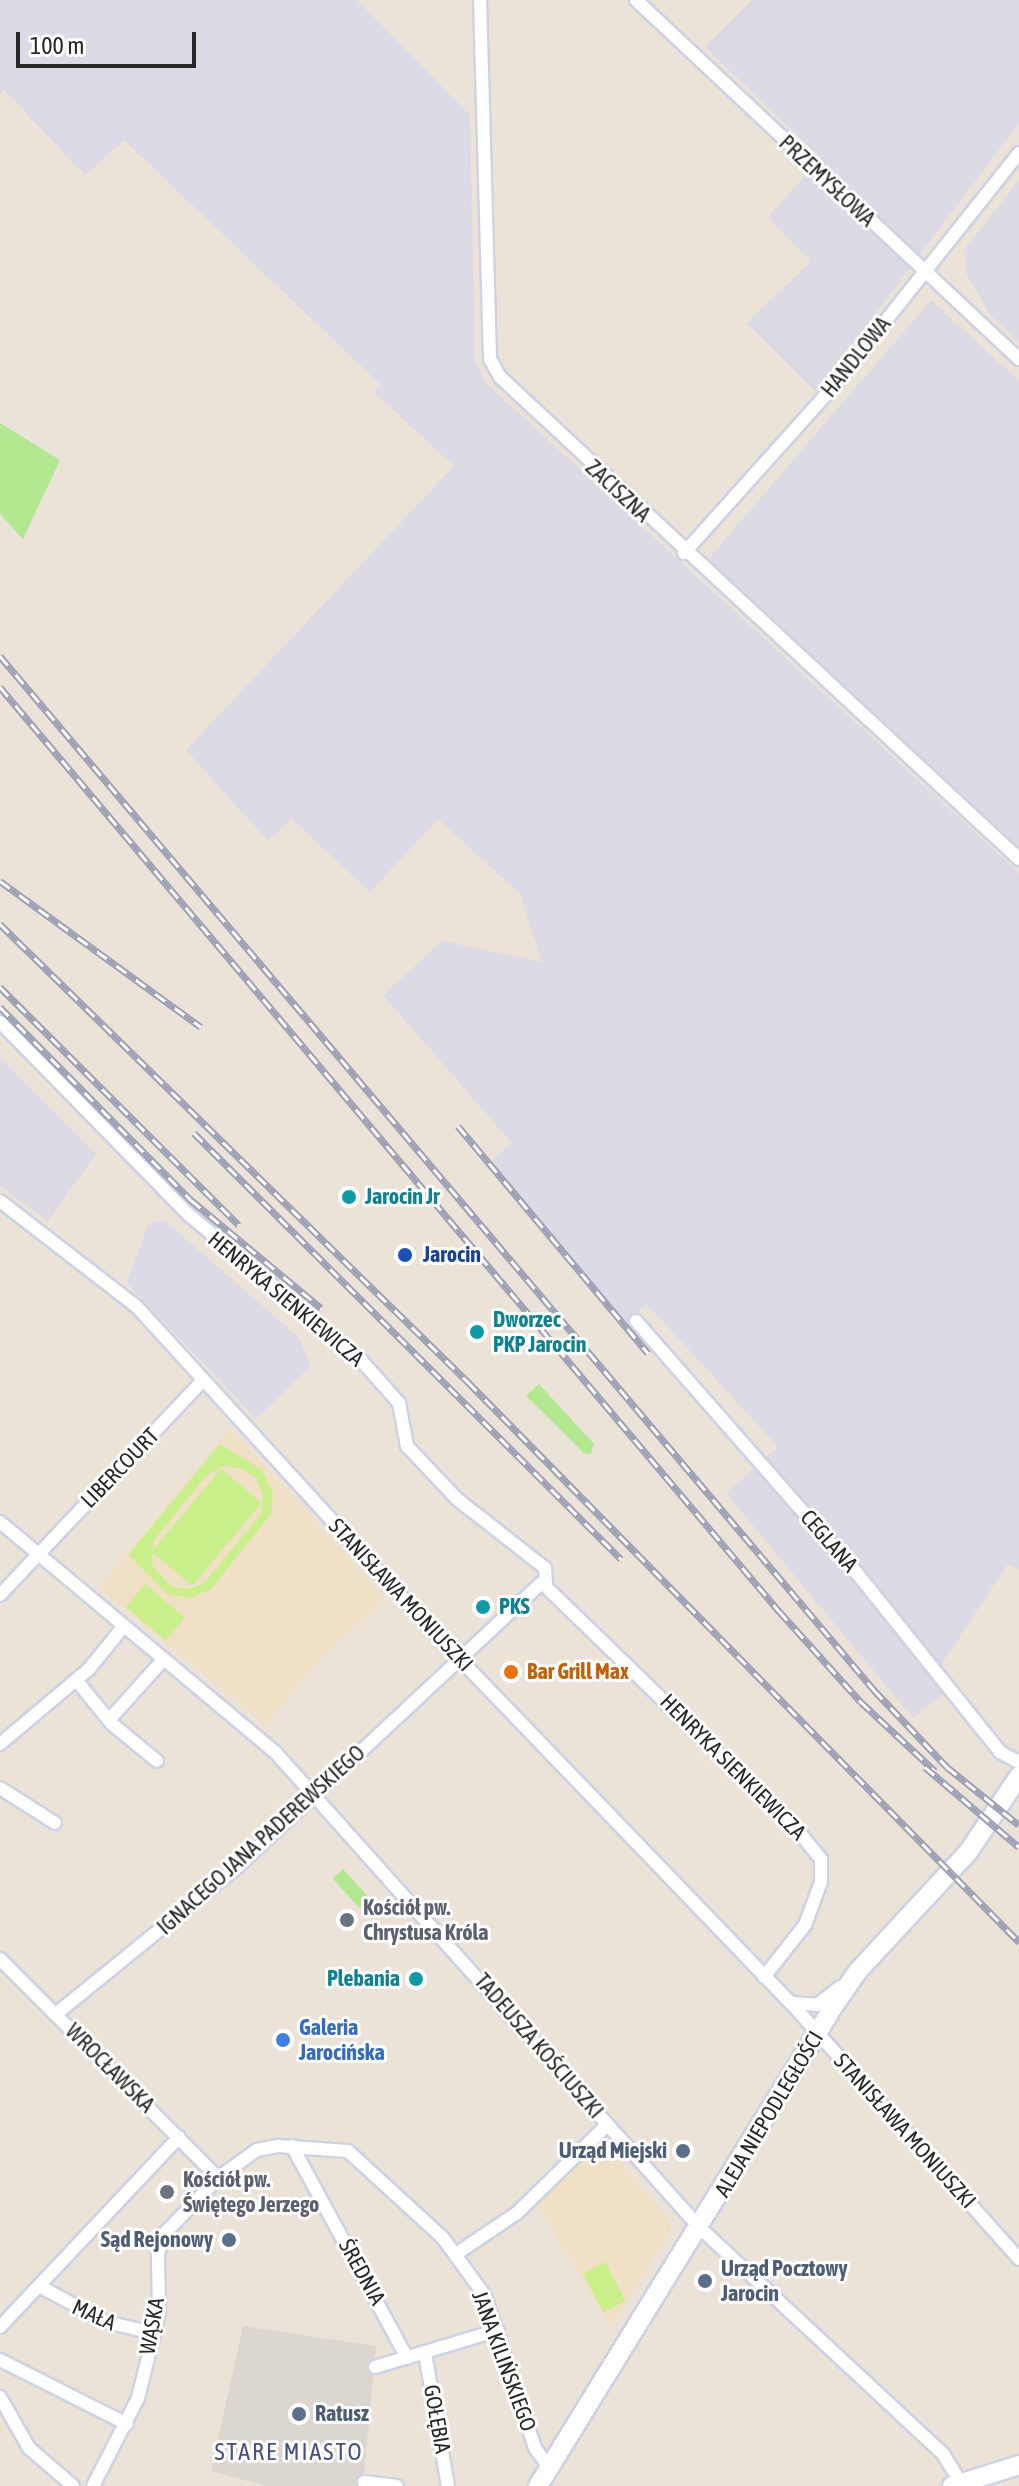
<!DOCTYPE html>
<meta charset="utf-8">
<style>
body{margin:0}
#map{position:relative;width:1019px;height:2486px;overflow:hidden;background:#ece3d8;font-family:"Asap Condensed",sans-serif}
div>[style]{position:absolute}
.industrial>*{inset:0;background:#dcdae4}
.education>*{inset:0;background:#f0e0c6}
.green>*{inset:0;background:#b2e890;transform-origin:0 0}
.pitch>*{inset:0;background:#caf08b;transform-origin:0 0}
.plaza>*{inset:0;background:#dcd6d0}
.roads{filter:drop-shadow(2px 0 #ced3e3) drop-shadow(-2px 0 #ced3e3) drop-shadow(0 2px #ced3e3) drop-shadow(0 -2px #ced3e3)}
.street>*{height:12px;margin:-6px;padding:0 6px;transform-origin:6px;border-radius:6px;background:#fff}
.secondary>*{height:18px;margin:-9px;padding:0 9px;transform-origin:9px;border-radius:9px;background:#fff}
.rail>*{height:7px;margin-top:-3.5px;transform-origin:0;background:repeating-linear-gradient(90deg,#fff 0 12px,#9ba0b4 0 24px);box-sizing:border-box;border-block:2px solid #9ba0b4}
.dots>*{width:22px;height:22px;translate:-50% -50%;box-sizing:border-box;border:4px solid #fff;border-radius:50%}
span{translate:-50% -50%;white-space:nowrap;text-align:center;line-height:1.15;-webkit-text-stroke:6px #fff;paint-order:stroke}
.street-label{font-size:22px;color:#282828}
.culture-label{font-size:22px;color:#0d838f;font-weight:700}
.left{translate:0 -50%;text-align:left}
.right{translate:-100% -50%;text-align:right}
.transit-label{font-size:22px;color:#164399;font-weight:700}
.food-label{font-size:22px;color:#c56008;font-weight:700}
.worship-label{font-size:22px;color:#5b616d;font-weight:700}
.shop-label{font-size:22px;color:#366cbe;font-weight:700}
.service-label{font-size:22px;color:#4e5e75;font-weight:700}
.neighbourhood-label{font-size:24px;color:#46527c;letter-spacing:2px}
.scale{position:absolute;left:16px;top:32px;width:180px;height:36px;box-sizing:border-box;border:4px solid #282828;border-top:0;padding-left:10px;font-size:24px;line-height:28px;white-space:nowrap;color:#282828;-webkit-text-stroke:6px #fff;paint-order:stroke}
</style>
<div id="map">
<div class="industrial">
<i style="clip-path:polygon(0 0,357px 0,470px 115px,475px 361px,485px 382px,1019px 873px,1019px 1570px,1008px 1564px,941px 1665px,955px 1684px,913px 1718px,726px 1493px,778px 1447px,647px 1304px,625px 1323px,491px 1162px,512px 1143px,383px 995px,442px 941px,542px 962px,520px 894px,438px 819px,370px 892px,291px 818px,268px 841px,186px 750px,454px 466px,374px 392px,381px 385px,124px 140px,85px 175px,4px 90px,0 93px)"></i>
<i style="clip-path:polygon(752px 0,1019px 0,1019px 123px,816px 392px,747px 323px,811px 261px,768px 217px,821px 158px,705px 47px)"></i>
<i style="clip-path:polygon(1019px 180px,1019px 342px,991px 316px,966px 273px,964px 250px)"></i>
<i style="clip-path:polygon(931px 300px,1019px 381px,1019px 848px,704px 564px)"></i>
<i style="clip-path:polygon(0 1057px,96px 1154px,48px 1221px,0 1186px)"></i>
<i style="clip-path:polygon(164px 1220px,298px 1337px,311px 1366px,256px 1419px,127px 1283px,148px 1225px)"></i>
</div>
<div class="education">
<i style="clip-path:polygon(230px 1428px,385px 1598px,321px 1658px,265px 1725px,99px 1588px)"></i>
<i style="clip-path:polygon(601px 2139px,667px 2217px,671px 2229px,611px 2329px,535px 2200px)"></i>
</div>
<div class="green">
<i style="clip-path:polygon(0 423px,60px 460px,23px 539px,0 514px)"></i>
<i style="clip-path:polygon(539px 1384px,594px 1444px,591px 1454px,585px 1454px,526px 1396px)"></i>
<i style="left:343px;top:1869px;width:40px;height:14px;rotate:48deg"></i>
</div>
<div class="pitch">
<i style="clip-path:polygon(evenodd,220px 1444px,262px 1470px,273px 1493px,271px 1514px,211px 1589px,191px 1598px,169px 1595px,128px 1555px,220px 1444px,224px 1466px,243px 1469px,255px 1477px,263px 1494px,261px 1514px,204px 1583px,190px 1589px,171px 1587px,152px 1565px,153px 1541px,207px 1475px,224px 1466px)"></i>
<i style="left:221px;top:1469px;width:53px;height:108px;rotate:40deg"></i>
<i style="left:145px;top:1584px;width:52px;height:30px;rotate:40deg"></i>
<i style="left:605px;top:2262px;width:44px;height:25px;rotate:62deg"></i>
</div>
<div class="plaza">
<i style="clip-path:polygon(243px 2326px,376px 2346px,363px 2486px,267px 2486px,211px 2471px)"></i>
</div>
<div class="roads">
<div class="street">
<i style="left:480px;top:0;width:359px;rotate:88.4deg"></i>
<i style="left:490px;top:359px;width:21px;rotate:61deg"></i>
<i style="left:500px;top:377px;width:708px;rotate:42.88deg"></i>
<i style="left:636px;top:0;width:525px;rotate:43.15deg"></i>
<i style="left:684px;top:553px;width:223px;rotate:-48.1deg"></i>
<i style="left:833px;top:387px;width:299px;rotate:-51.5deg"></i>
<i style="left:0;top:1022px;width:269px;rotate:45.6deg"></i>
<i style="left:188px;top:1214px;width:225px;rotate:40.1deg"></i>
<i style="left:360px;top:1359px;width:59px;rotate:48.4deg"></i>
<i style="left:399px;top:1403px;width:44px;rotate:79.5deg"></i>
<i style="left:407px;top:1446px;width:73px;rotate:46.7deg"></i>
<i style="left:457px;top:1499px;width:112px;rotate:38.1deg"></i>
<i style="left:545px;top:1568px;width:15px;rotate:86deg"></i>
<i style="left:0;top:1201px;width:173px;rotate:37.7deg"></i>
<i style="left:137px;top:1307px;width:461px;rotate:47.6deg"></i>
<i style="left:448px;top:1647px;width:494px;rotate:46.1deg"></i>
<i style="left:791px;top:2003px;width:343px;rotate:48.3deg"></i>
<i style="left:636px;top:1321px;width:334px;rotate:48.8deg"></i>
<i style="left:856px;top:1572px;width:231px;rotate:51.3deg"></i>
<i style="left:1000px;top:1752px;width:21px;rotate:28deg"></i>
<i style="left:0;top:1522px;width:359px;rotate:39.9deg"></i>
<i style="left:275px;top:1752px;width:638px;rotate:48.24deg"></i>
<i style="left:700px;top:2228px;width:332px;rotate:42.9deg"></i>
<i style="left:943px;top:2454px;width:34px;rotate:58deg"></i>
<i style="left:0;top:1595px;width:296px;rotate:-46.6deg"></i>
<i style="left:77px;top:1681px;width:55px;rotate:50.9deg"></i>
<i style="left:112px;top:1724px;width:58px;rotate:39.4deg"></i>
<i style="left:109px;top:1720px;width:81px;rotate:-48deg"></i>
<i style="left:0;top:1744px;width:116px;rotate:-40.1deg"></i>
<i style="left:89px;top:1669px;width:54px;rotate:-51deg"></i>
<i style="left:0;top:1788px;width:65px;rotate:32.5deg"></i>
<i style="left:0;top:1959px;width:309px;rotate:45.1deg"></i>
<i style="left:791px;top:2003px;width:26px;rotate:4deg"></i>
<i style="left:817px;top:2005px;width:29px;rotate:-38deg"></i>
<i style="left:56px;top:2014px;width:235px;rotate:-39.1deg"></i>
<i style="left:238px;top:1866px;width:415px;rotate:-43deg"></i>
<i style="left:542px;top:1583px;width:358px;rotate:44.1deg"></i>
<i style="left:799px;top:1832px;width:35px;rotate:51deg"></i>
<i style="left:821px;top:1859px;width:23px;rotate:90deg"></i>
<i style="left:821px;top:1882px;width:46px;rotate:110.4deg"></i>
<i style="left:805px;top:1925px;width:66px;rotate:128.3deg"></i>
<i style="left:292px;top:2146px;width:241px;rotate:61.5deg"></i>
<i style="left:456px;top:2254px;width:73px;rotate:-33.9deg"></i>
<i style="left:517px;top:2213px;width:126px;rotate:-44.4deg"></i>
<i style="left:39px;top:2286px;width:76px;rotate:28.2deg"></i>
<i style="left:106px;top:2322px;width:48px;rotate:13.2deg"></i>
<i style="left:0;top:2327px;width:261px;rotate:-46.7deg"></i>
<i style="left:425px;top:2353px;width:135px;rotate:80.2deg"></i>
<i style="left:0;top:2360px;width:142px;rotate:26.7deg"></i>
<i style="left:375px;top:2367px;width:128px;rotate:-16.7deg"></i>
<i style="left:0;top:2397px;width:59px;rotate:60.4deg"></i>
<i style="left:29px;top:2448px;width:58px;rotate:40.8deg"></i>
<i style="left:364px;top:2482px;width:33px;rotate:7deg"></i>
<i style="left:93px;top:2486px;width:99px;rotate:-62.9deg"></i>
<i style="left:138px;top:2398px;width:88px;rotate:-76.1deg"></i>
<i style="left:159px;top:2313px;width:59px;rotate:-91deg"></i>
<i style="left:158px;top:2254px;width:21px;rotate:-73deg"></i>
<i style="left:164px;top:2234px;width:78px;rotate:-46deg"></i>
<i style="left:218px;top:2178px;width:48px;rotate:-35.7deg"></i>
<i style="left:257px;top:2150px;width:21px;rotate:-11deg"></i>
<i style="left:278px;top:2146px;width:70px;rotate:4.1deg"></i>
<i style="left:348px;top:2151px;width:129px;rotate:42.5deg"></i>
<i style="left:443px;top:2238px;width:72px;rotate:54.1deg"></i>
<i style="left:485px;top:2296px;width:160px;rotate:71.8deg"></i>
<i style="left:535px;top:2448px;width:27px;rotate:54deg"></i>
</div>
<div class="secondary">
<i style="left:538px;top:2486px;width:566px;rotate:-58.36deg"></i>
<i style="left:835px;top:2004px;width:40px;rotate:-55.1deg"></i>
<i style="left:858px;top:1971px;width:163px;rotate:-47.2deg"></i>
<i style="left:969px;top:1851px;width:90px;rotate:-56.3deg"></i>
<i style="left:952px;top:2486px;width:70px;rotate:-17.4deg"></i>
</div>
</div>
<div class="rail">
<i style="left:0;top:656px;width:1354px;rotate:49.79deg"></i>
<i style="left:874px;top:1690px;width:106px;rotate:46.5deg"></i>
<i style="left:947px;top:1767px;width:92px;rotate:38.9deg"></i>
<i style="left:0;top:687px;width:1209px;rotate:49.87deg"></i>
<i style="left:779px;top:1611px;width:122px;rotate:48deg"></i>
<i style="left:861px;top:1702px;width:101px;rotate:43deg"></i>
<i style="left:0;top:881px;width:248px;rotate:36deg"></i>
<i style="left:0;top:924px;width:655px;rotate:44.38deg"></i>
<i style="left:468px;top:1382px;width:786px;rotate:45.46deg"></i>
<i style="left:0;top:987px;width:337px;rotate:44.9deg"></i>
<i style="left:0;top:1007px;width:272px;rotate:45.3deg"></i>
<i style="left:191px;top:1200px;width:169px;rotate:39.7deg"></i>
<i style="left:458px;top:1126px;width:296px;rotate:50.1deg"></i>
<i style="left:194px;top:1133px;width:603px;rotate:44.93deg"></i>
<i style="left:925px;top:1767px;width:123px;rotate:40.4deg"></i>
</div>
<div class="dots">
<i style="left:349px;top:1197px;background:#0f9aa8"></i>
<i style="left:405px;top:1255px;background:#1a4fb4"></i>
<i style="left:477px;top:1332px;background:#0f9aa8"></i>
<i style="left:483px;top:1607px;background:#0f9aa8"></i>
<i style="left:511px;top:1672px;background:#e8710a"></i>
<i style="left:347px;top:1920px;background:#6b7280"></i>
<i style="left:416px;top:1979px;background:#0f9aa8"></i>
<i style="left:283px;top:2040px;background:#3f7fe0"></i>
<i style="left:683px;top:2151px;background:#5c6f8a"></i>
<i style="left:167px;top:2192px;background:#6b7280"></i>
<i style="left:229px;top:2240px;background:#5c6f8a"></i>
<i style="left:705px;top:2281px;background:#5c6f8a"></i>
<i style="left:299px;top:2414px;background:#5c6f8a"></i>
</div>
<div class="street-label">
<span style="left:827px;top:181px;rotate:43deg">PRZEMYSŁOWA</span>
<span style="left:856px;top:357px;rotate:-51deg">HANDLOWA</span>
<span style="left:618px;top:491px;rotate:43deg">ZACISZNA</span>
<span style="left:286px;top:1299px;rotate:40deg">HENRYKA SIENKIEWICZA</span>
<span style="left:120px;top:1468px;rotate:-46deg">LIBERCOURT</span>
<span style="left:829px;top:1541px;rotate:49deg">CEGLANA</span>
<span style="left:401px;top:1595px;rotate:47deg">STANISŁAWA MONIUSZKI</span>
<span style="left:733px;top:1767px;rotate:45deg">HENRYKA SIENKIEWICZA</span>
<span style="left:261px;top:1840px;rotate:-42deg">IGNACEGO JANA PADEREWSKIEGO</span>
<span style="left:539px;top:2046px;rotate:49deg">TADEUSZA KOŚCIUSZKI</span>
<span style="left:110px;top:2068px;rotate:45deg">WROCŁAWSKA</span>
<span style="left:769px;top:2114px;rotate:-59deg">ALEJA NIEPODLEGŁOŚCI</span>
<span style="left:905px;top:2131px;rotate:48deg">STANISŁAWA MONIUSZKI</span>
<span style="left:362px;top:2272px;rotate:61deg">ŚREDNIA</span>
<span style="left:94px;top:2315px;rotate:24deg">MAŁA</span>
<span style="left:152px;top:2326px;rotate:-80deg">WĄSKA</span>
<span style="left:504px;top:2361px;rotate:70deg">JANA KILIŃSKIEGO</span>
<span style="left:437px;top:2419px;rotate:80deg">GOŁĘBIA</span>
</div>
<div class="culture-label">
<span class="left" style="left:365px;top:1197px">Jarocin Jr</span>
<span class="left" style="left:493px;top:1332px">Dworzec<br>PKP Jarocin</span>
<span class="left" style="left:499px;top:1607px">PKS</span>
<span class="right" style="left:400px;top:1979px">Plebania</span>
</div>
<div class="transit-label">
<span class="left" style="left:423px;top:1255px">Jarocin</span>
</div>
<div class="food-label">
<span class="left" style="left:527px;top:1672px">Bar Grill Max</span>
</div>
<div class="worship-label">
<span class="left" style="left:363px;top:1920px">Kościół pw.<br>Chrystusa Króla</span>
<span class="left" style="left:183px;top:2192px">Kościół pw.<br>Świętego Jerzego</span>
</div>
<div class="shop-label">
<span class="left" style="left:299px;top:2040px">Galeria<br>Jarocińska</span>
</div>
<div class="service-label">
<span class="right" style="left:667px;top:2151px">Urząd Miejski</span>
<span class="right" style="left:213px;top:2240px">Sąd Rejonowy</span>
<span class="left" style="left:721px;top:2281px">Urząd Pocztowy<br>Jarocin</span>
<span class="left" style="left:315px;top:2414px">Ratusz</span>
</div>
<div class="neighbourhood-label">
<span style="left:289px;top:2452px">STARE MIASTO</span>
</div>
<div class="scale">100 m</div>
</div>
